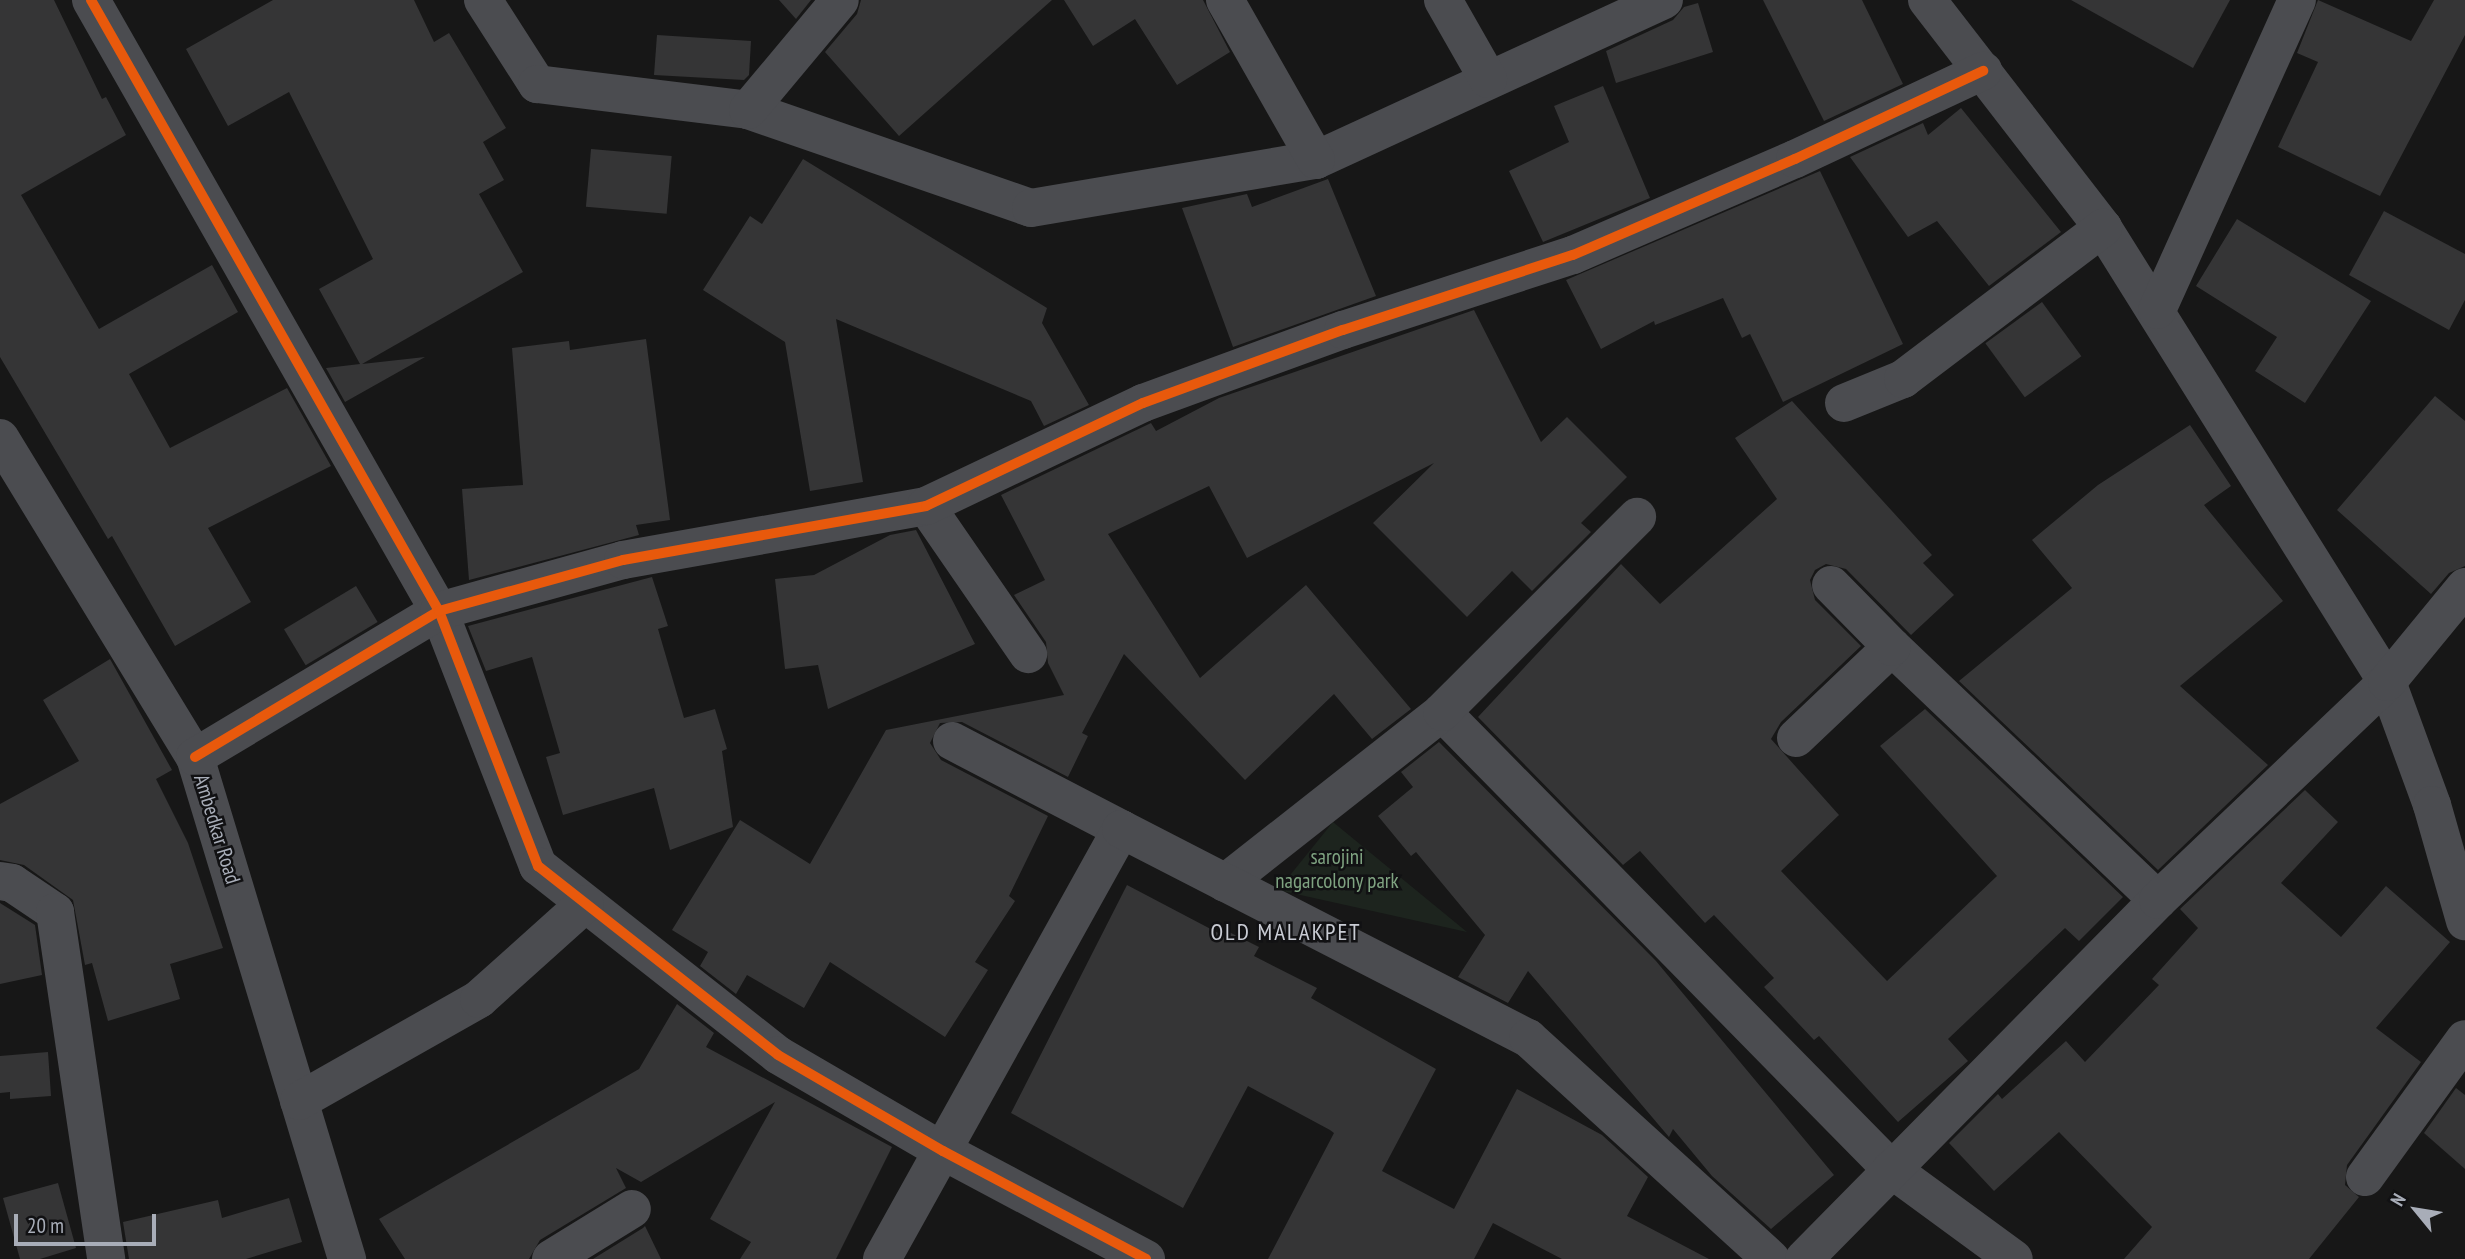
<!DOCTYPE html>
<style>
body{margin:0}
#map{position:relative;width:2465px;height:1259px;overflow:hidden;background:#171717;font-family:"PT Sans Narrow",sans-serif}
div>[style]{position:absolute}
.green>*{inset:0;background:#1d241e}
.building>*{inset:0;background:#353536;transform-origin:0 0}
.street>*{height:38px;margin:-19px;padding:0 19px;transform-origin:19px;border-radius:19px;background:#4b4c50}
.cycleway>*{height:10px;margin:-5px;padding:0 5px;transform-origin:5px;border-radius:5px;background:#e8590c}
span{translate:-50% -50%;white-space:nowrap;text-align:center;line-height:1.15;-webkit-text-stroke:5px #111113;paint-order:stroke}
.street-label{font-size:21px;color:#a8adb8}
.park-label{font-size:21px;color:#7fa381}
.neighbourhood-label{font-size:23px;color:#c9ccd4;letter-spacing:2px}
.north{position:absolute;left:2381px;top:1175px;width:70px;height:70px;-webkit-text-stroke:5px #111113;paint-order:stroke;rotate:300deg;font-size:19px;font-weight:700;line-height:28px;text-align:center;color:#a8adb8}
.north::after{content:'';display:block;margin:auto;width:24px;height:32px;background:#a8adb8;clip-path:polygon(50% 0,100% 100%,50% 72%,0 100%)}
.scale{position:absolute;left:14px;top:1214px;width:142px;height:32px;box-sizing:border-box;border:4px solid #a8adb8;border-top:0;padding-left:9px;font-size:21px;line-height:24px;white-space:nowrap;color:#a8adb8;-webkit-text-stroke:5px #111113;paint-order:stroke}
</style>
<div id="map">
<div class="green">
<i style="clip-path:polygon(1333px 822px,1467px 932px,1278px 890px)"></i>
</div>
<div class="building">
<i style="clip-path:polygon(0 0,54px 0,102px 99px,106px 97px,126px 135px,21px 195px,99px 329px,212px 265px,238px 312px,129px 374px,170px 448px,287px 388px,331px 466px,208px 528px,251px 602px,175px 646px,112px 536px,108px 539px,0 357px)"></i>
<i style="clip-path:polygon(273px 0,414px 0,434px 42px,449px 33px,506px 128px,483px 142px,504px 180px,479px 194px,523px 272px,362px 364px,425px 357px,345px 402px,326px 368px,360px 364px,319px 289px,373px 259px,289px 92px,228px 126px,186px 49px)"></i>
<i style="clip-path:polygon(779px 0,811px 0,796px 19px)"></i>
<i style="clip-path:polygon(861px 0,1052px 0,899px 136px,825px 52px,857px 14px)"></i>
<i style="clip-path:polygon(1064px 0,1203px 0,1230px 52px,1177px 85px,1135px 19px,1093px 46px)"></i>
<i style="clip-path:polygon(1763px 0,1862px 0,1903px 84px,1824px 121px)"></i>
<i style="clip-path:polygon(2071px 0,2230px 0,2193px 68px)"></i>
<i style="clip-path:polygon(2318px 0,2411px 41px,2434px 0,2465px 0,2465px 35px,2380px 196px,2278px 147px,2318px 62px,2297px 53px)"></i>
<i style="clip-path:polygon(1698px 3px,1713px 52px,1616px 83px,1606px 51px,1673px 20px,1684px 7px)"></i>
<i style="clip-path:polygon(657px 35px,751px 41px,749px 75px,744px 80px,654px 75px)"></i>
<i style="clip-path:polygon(1603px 86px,1650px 198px,1543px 242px,1509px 171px,1569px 142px,1554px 106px)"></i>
<i style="clip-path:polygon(1961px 108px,2061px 232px,1989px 286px,1937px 221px,1908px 237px,1850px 157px,1923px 123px,1928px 135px)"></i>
<i style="left:591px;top:149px;width:81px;height:58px;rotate:5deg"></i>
<i style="clip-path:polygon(803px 159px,1047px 308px,1042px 323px,1089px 405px,1044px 426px,1031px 401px,836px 319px,863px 482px,810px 491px,785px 342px,703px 290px,750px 216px,762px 224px)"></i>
<i style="clip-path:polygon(1820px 171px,1903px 344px,1783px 402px,1750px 334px,1742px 338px,1723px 298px,1655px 325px,1654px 321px,1601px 349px,1566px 280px)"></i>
<i style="clip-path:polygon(1328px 179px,1376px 296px,1233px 347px,1182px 208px,1247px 194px,1252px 207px)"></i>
<i style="clip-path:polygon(2384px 211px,2465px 254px,2465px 300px,2449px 330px,2349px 275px)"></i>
<i style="clip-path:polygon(2237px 219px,2371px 301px,2305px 403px,2255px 371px,2277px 337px,2196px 286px)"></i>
<i style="left:2042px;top:302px;width:67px;height:70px;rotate:54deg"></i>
<i style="clip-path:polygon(1474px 310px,1541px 442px,1567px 417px,1627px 477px,1581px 523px,1591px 532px,1532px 591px,1512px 571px,1467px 617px,1373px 523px,1434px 463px,1247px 558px,1209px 486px,1108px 534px,1200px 678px,1306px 585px,1411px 709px,1372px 739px,1334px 694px,1245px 780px,1124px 654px,1082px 733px,1088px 736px,1068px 777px,962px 722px,940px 723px,930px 743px,941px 760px,1048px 816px,1009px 896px,1015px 901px,975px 962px,988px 970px,945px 1037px,830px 962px,804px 1008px,747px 975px,736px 994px,700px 966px,708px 952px,672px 930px,740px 820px,810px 864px,886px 730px,1064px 695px,1048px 663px,1046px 642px,1014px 595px,1045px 580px,1001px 495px,1151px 423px,1156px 431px,1219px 398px)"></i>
<i style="clip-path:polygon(646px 339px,670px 520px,636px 525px,639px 535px,469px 580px,462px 489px,523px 485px,512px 348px,569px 341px,570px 350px)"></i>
<i style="clip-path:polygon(2435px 396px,2465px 421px,2465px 566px,2449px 573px,2431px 594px,2337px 510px)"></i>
<i style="clip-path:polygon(1792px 401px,1932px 555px,1923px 563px,1954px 595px,1911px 635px,1846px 569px,1826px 564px,1815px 570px,1810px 580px,1815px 600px,1861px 646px,1781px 722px,1771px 739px,1839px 815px,1781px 871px,1887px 981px,1997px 876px,1880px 746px,1925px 709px,2123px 897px,2079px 941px,2065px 928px,1948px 1039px,1968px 1061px,1898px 1122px,1819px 1036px,1814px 1040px,1764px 987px,1774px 978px,1714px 915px,1705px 923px,1640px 851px,1623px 865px,1478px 717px,1621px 564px,1660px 604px,1777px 499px,1735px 438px)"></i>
<i style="clip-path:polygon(2190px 425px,2231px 486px,2204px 505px,2283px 601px,2180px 686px,2268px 765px,2158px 870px,1959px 681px,2072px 588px,2032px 540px,2098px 485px)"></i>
<i style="clip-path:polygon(916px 530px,975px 644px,828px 709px,818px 665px,785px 669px,775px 579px,814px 575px,890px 535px)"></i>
<i style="clip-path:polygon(652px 577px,668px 626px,658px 629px,684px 718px,715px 709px,727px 749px,722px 751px,733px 827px,670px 850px,654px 788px,563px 815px,546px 757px,560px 753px,532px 657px,486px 671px,468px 626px)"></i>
<i style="left:356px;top:586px;width:42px;height:84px;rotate:59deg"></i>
<i style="clip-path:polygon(110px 659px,172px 770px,156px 779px,188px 843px,223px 948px,170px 964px,180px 999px,108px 1021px,92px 963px,85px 965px,73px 900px,24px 865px,0 860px,0 804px,79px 761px,43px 700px)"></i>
<i style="clip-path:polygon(1439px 742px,1656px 961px,1834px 1175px,1771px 1229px,1712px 1176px,1673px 1129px,1669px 1137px,1528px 971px,1508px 1003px,1458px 977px,1485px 935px,1416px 852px,1411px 856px,1378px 816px,1413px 787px,1401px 772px)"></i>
<i style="clip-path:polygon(2305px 790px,2338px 822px,2281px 883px,2341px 937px,2386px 886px,2450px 942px,2376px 1028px,2421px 1062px,2347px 1165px,2345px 1185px,2359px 1197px,2309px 1259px,2124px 1259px,2152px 1227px,2059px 1132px,1994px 1191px,1949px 1143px,1998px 1094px,2002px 1099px,2066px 1041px,2085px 1062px,2159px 985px,2152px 979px,2198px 928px,2180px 909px)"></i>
<i style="clip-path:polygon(1127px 885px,1224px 936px,1227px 931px,1259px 947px,1254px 956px,1317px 988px,1311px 998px,1436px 1069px,1382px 1171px,1454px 1209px,1517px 1089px,1602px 1135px,1648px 1177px,1627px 1216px,1709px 1259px,1562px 1259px,1493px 1223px,1474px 1259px,1268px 1259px,1334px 1133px,1330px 1130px,1248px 1086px,1183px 1208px,1011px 1113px)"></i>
<i style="clip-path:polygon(0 903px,35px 925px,42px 975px,0 984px)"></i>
<i style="clip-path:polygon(677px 1004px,714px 1033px,706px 1047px,892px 1147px,836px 1259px,740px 1259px,751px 1242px,710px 1219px,775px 1102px,641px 1182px,616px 1168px,626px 1188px,540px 1240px,529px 1259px,405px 1259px,379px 1219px,639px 1069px)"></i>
<i style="clip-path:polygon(48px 1052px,51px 1096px,10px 1099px,10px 1092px,0 1093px,0 1056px)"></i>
<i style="clip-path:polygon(2456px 1088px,2465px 1095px,2465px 1169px,2424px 1133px)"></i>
<i style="clip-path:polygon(58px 1183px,76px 1248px,40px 1259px,20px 1259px,3px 1198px)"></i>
<i style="clip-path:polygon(289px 1198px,302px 1242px,246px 1259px,129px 1259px,123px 1222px,218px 1200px,222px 1218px)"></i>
<i style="clip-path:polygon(645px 1226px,661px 1259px,593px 1259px,643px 1228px)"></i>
</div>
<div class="street">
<i style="left:91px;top:0;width:703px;rotate:60.34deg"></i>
<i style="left:439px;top:611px;width:274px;rotate:68.8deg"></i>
<i style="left:538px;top:866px;width:305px;rotate:38.2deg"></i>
<i style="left:778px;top:1055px;width:191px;rotate:30.2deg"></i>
<i style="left:943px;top:1151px;width:230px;rotate:28deg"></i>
<i style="left:483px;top:0;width:100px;rotate:57.3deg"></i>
<i style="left:537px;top:84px;width:213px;rotate:7deg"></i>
<i style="left:748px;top:110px;width:299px;rotate:19.1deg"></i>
<i style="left:1031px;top:208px;width:289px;rotate:-9.6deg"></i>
<i style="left:1316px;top:160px;width:383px;rotate:-24.7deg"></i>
<i style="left:1225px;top:0;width:184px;rotate:60.4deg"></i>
<i style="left:1443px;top:0;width:91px;rotate:60.3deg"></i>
<i style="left:1927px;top:0;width:288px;rotate:52.3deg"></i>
<i style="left:2103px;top:228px;width:536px;rotate:57.97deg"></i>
<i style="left:2387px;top:682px;width:131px;rotate:69.9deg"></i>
<i style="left:2432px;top:805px;width:121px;rotate:74.1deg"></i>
<i style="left:748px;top:110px;width:143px;rotate:-50.1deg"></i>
<i style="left:2157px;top:310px;width:340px;rotate:-65.7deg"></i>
<i style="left:1844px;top:403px;width:64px;rotate:-22.1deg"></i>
<i style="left:1903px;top:379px;width:251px;rotate:-37.1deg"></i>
<i style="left:0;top:438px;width:374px;rotate:58.6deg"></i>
<i style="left:195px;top:757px;width:525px;rotate:73.15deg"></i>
<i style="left:926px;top:506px;width:180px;rotate:55.4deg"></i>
<i style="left:1892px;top:647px;width:367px;rotate:43.6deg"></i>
<i style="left:1442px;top:712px;width:641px;rotate:45.51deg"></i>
<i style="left:1891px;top:1169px;width:152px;rotate:36.2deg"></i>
<i style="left:1796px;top:738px;width:132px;rotate:-43.5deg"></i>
<i style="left:1892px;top:647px;width:87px;rotate:-134.5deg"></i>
<i style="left:952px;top:741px;width:191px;rotate:27.5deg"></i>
<i style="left:195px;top:757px;width:284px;rotate:-30.9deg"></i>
<i style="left:439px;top:611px;width:191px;rotate:-15.5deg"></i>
<i style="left:623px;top:560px;width:308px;rotate:-10.1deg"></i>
<i style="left:926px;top:506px;width:240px;rotate:-25.4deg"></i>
<i style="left:1143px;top:403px;width:213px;rotate:-20.1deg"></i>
<i style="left:1343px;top:330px;width:242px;rotate:-18.1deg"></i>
<i style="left:1573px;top:255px;width:242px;rotate:-23.4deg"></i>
<i style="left:1795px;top:159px;width:208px;rotate:-25.1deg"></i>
<i style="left:0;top:881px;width:12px;rotate:9deg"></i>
<i style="left:12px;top:883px;width:52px;rotate:34deg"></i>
<i style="left:55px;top:912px;width:351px;rotate:81.6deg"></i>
<i style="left:1225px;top:883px;width:276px;rotate:-38.2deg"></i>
<i style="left:1442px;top:712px;width:276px;rotate:-45deg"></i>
<i style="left:299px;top:1101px;width:207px;rotate:-29.5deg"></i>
<i style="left:479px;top:999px;width:142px;rotate:-41.9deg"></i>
<i style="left:2365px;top:1177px;width:170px;rotate:-54.1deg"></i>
<i style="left:551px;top:1259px;width:95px;rotate:-31.7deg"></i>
<i style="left:882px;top:1259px;width:492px;rotate:-60.9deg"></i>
<i style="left:1121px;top:829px;width:458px;rotate:27.2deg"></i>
<i style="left:1528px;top:1038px;width:328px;rotate:42.3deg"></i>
<i style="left:1804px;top:1259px;width:504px;rotate:-45.4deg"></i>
<i style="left:2158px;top:900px;width:316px;rotate:-43.6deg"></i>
<i style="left:2387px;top:682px;width:123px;rotate:-50.6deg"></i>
</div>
<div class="cycleway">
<i style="left:91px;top:0;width:703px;rotate:60.34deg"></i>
<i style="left:439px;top:611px;width:274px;rotate:68.8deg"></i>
<i style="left:538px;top:866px;width:305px;rotate:38.2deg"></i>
<i style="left:778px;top:1055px;width:191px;rotate:30.2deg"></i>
<i style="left:943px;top:1151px;width:230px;rotate:28deg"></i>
<i style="left:195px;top:757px;width:284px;rotate:-30.9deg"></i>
<i style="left:439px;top:611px;width:191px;rotate:-15.5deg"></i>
<i style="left:623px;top:560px;width:308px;rotate:-10.1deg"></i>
<i style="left:926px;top:506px;width:240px;rotate:-25.4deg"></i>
<i style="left:1143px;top:403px;width:213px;rotate:-20.1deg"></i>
<i style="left:1343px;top:330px;width:242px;rotate:-18.1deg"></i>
<i style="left:1573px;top:255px;width:242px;rotate:-23.4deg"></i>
<i style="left:1795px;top:159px;width:208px;rotate:-25.1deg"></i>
</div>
<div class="street-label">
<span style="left:217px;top:829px;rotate:73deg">Ambedkar Road</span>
</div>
<div class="park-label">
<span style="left:1337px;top:869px">sarojini<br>nagarcolony park</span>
</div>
<div class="neighbourhood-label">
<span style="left:1286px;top:932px">OLD MALAKPET</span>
</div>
<div class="north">N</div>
<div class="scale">20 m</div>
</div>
